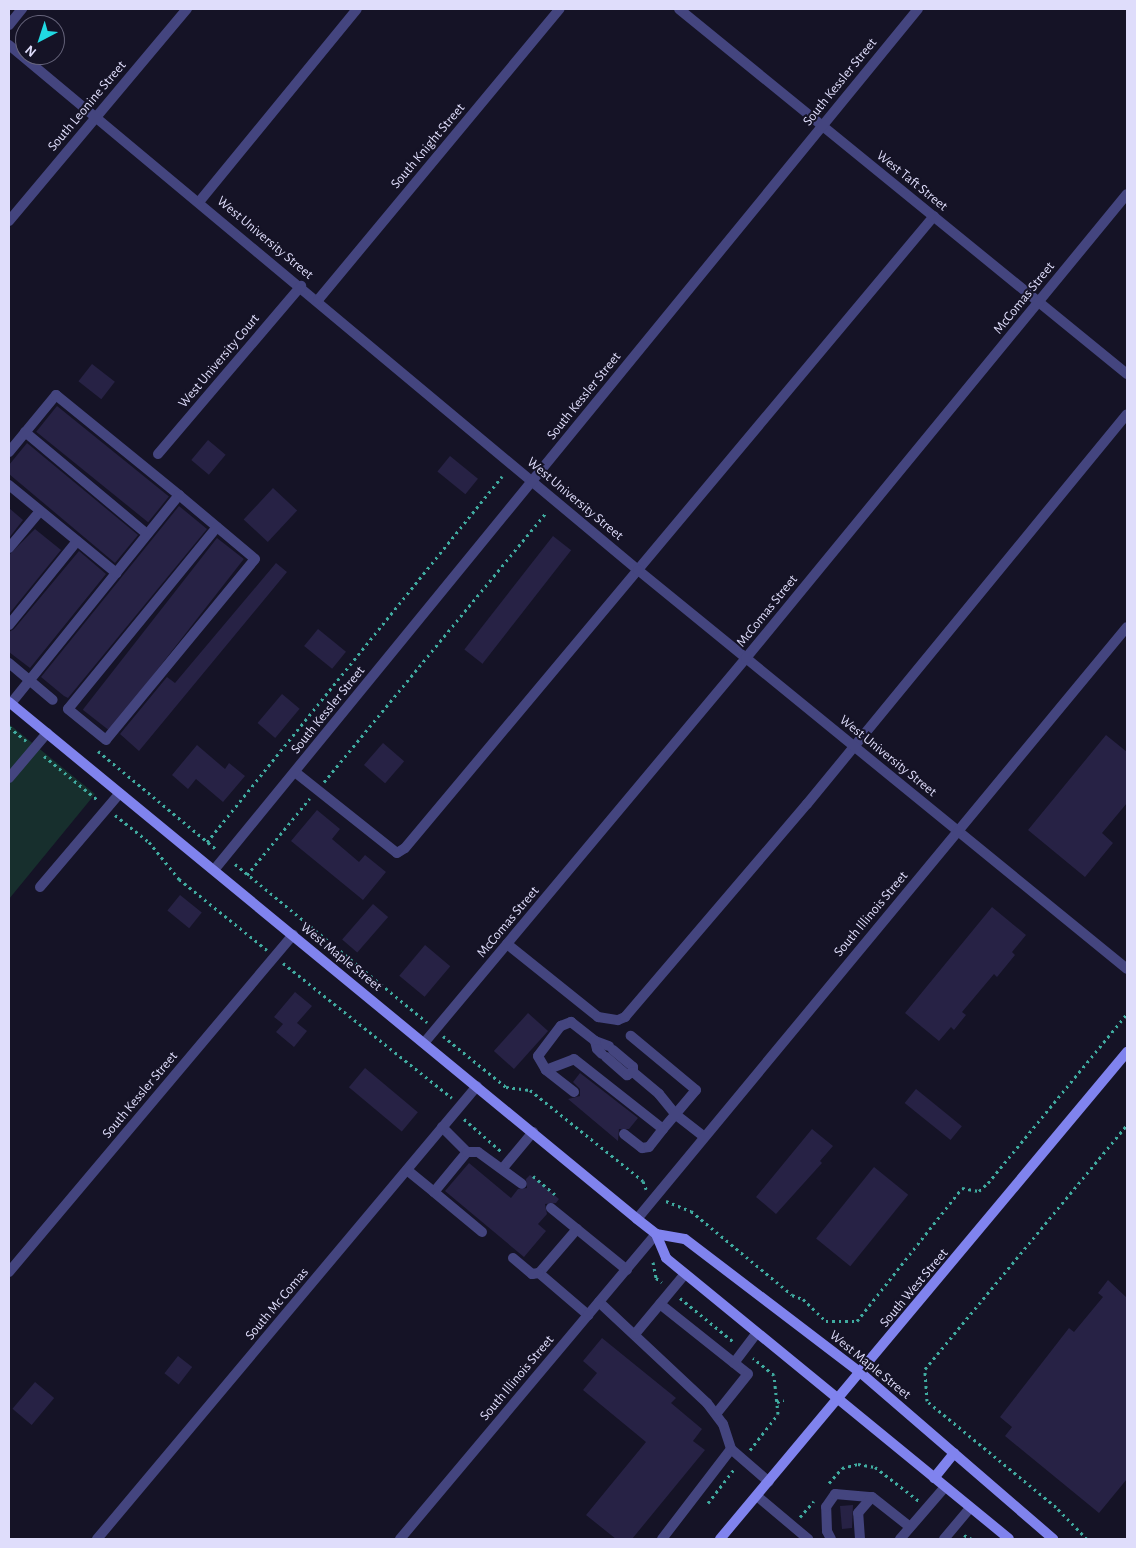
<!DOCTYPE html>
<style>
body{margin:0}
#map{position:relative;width:1136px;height:1548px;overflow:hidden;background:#151326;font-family:"Alegreya Sans",sans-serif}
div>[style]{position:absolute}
.green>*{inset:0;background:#172f2d}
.building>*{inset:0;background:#272245;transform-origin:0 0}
.path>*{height:3px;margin-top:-1.5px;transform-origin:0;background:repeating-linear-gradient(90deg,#40aba0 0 2.5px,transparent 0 6.5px)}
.lane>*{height:10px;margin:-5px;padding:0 5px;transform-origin:5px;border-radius:5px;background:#44457f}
.street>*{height:10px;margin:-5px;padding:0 5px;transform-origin:5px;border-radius:5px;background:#44457f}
.secondary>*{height:10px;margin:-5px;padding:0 5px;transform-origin:5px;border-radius:5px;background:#8083ee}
span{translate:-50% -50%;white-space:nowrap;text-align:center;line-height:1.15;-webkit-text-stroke:4px #151326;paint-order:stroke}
.street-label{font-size:14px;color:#dfddfb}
.frame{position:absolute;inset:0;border:10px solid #dfddfb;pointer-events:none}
.north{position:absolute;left:15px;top:15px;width:50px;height:50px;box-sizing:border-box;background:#151326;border:1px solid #66647b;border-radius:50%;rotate:220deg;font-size:14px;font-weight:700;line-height:20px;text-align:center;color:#dfddfb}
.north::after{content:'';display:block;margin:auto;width:18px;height:22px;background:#21d8e2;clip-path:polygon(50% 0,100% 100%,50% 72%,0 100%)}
</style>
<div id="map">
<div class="green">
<i style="clip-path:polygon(9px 724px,95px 794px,9px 899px)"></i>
</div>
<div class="building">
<i style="left:92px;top:364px;width:29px;height:22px;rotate:38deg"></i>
<i style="left:57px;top:406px;width:144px;height:33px;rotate:39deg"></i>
<i style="left:208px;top:440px;width:23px;height:26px;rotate:40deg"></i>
<i style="clip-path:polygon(27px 443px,138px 535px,115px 563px,9px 474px,9px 465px)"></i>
<i style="left:450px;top:456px;width:36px;height:20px;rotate:39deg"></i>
<i style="left:273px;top:488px;width:33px;height:43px;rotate:43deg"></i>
<i style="clip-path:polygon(179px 506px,207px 529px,68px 698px,64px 696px,41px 677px)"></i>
<i style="clip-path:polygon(9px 508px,23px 520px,9px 538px)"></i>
<i style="clip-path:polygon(35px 529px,61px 550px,9px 614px,9px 555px)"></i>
<i style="left:553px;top:536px;width:23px;height:144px;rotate:38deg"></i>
<i style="left:217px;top:538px;width:34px;height:218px;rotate:38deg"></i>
<i style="clip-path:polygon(79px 551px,106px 574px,30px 668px,9px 652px,9px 632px,14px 629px)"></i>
<i style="clip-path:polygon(276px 563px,287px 572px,139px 751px,120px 734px,167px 677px,175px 683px)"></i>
<i style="left:318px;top:629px;width:36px;height:22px;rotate:39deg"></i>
<i style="left:282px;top:694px;width:23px;height:38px;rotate:40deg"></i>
<i style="clip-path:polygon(1106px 735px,1127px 752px,1127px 803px,1102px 833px,1113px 843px,1085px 877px,1028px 830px)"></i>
<i style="left:383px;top:743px;width:28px;height:29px;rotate:41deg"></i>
<i style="clip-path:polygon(197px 745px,225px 769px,229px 763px,245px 776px,223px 802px,196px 779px,188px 789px,172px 775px)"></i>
<i style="clip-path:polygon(317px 810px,340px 829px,332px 839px,359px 862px,365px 855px,386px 872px,363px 900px,291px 841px)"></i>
<i style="left:180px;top:895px;width:28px;height:20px;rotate:39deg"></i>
<i style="left:373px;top:904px;width:20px;height:47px;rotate:41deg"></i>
<i style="clip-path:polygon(992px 907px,1026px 935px,1012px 952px,1015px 955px,997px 977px,994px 974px,962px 1012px,966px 1015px,954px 1030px,951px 1027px,939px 1041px,905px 1013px)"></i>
<i style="left:425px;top:945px;width:33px;height:40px;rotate:40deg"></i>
<i style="clip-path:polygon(295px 992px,312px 1006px,297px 1023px,307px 1031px,294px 1047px,276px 1032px,283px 1024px,274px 1017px)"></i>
<i style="left:528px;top:1013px;width:27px;height:51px;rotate:42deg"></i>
<i style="left:365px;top:1068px;width:69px;height:25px;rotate:40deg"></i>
<i style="clip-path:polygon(580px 1073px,638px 1118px,629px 1129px,619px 1129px,618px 1141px,568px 1099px,580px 1096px,580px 1089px,573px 1082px)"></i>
<i style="left:916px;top:1089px;width:59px;height:18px;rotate:39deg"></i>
<i style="clip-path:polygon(812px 1129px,833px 1146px,820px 1161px,822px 1163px,776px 1214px,756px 1197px)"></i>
<i style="clip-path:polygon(469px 1163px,511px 1198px,518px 1189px,527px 1188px,526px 1179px,530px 1175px,559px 1199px,556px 1203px,545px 1204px,547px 1214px,538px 1224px,546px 1231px,524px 1257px,445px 1191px)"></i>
<i style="left:874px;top:1167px;width:44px;height:92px;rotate:39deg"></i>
<i style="clip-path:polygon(1108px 1280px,1127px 1298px,1127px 1479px,1099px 1513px,1005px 1436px,1012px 1427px,1000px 1417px,1069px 1328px,1074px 1332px,1103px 1297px,1098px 1293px)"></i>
<i style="clip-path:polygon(602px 1338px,676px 1398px,671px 1403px,702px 1429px,693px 1441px,705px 1450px,632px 1539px,616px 1539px,586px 1515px,646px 1442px,583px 1390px,597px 1373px,583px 1361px)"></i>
<i style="left:178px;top:1356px;width:18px;height:22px;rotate:38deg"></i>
<i style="left:35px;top:1382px;width:25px;height:35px;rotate:40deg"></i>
<i style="clip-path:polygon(853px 1505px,852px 1528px,842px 1529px,840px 1506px)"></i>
</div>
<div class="path">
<i style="left:9px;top:727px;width:22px;rotate:39deg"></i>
<i style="left:98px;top:751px;width:153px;rotate:39.7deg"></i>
<i style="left:44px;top:756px;width:71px;rotate:39.3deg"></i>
<i style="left:324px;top:782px;width:349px;rotate:-50.5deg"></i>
<i style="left:115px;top:815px;width:43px;rotate:38.5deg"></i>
<i style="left:149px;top:842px;width:48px;rotate:51deg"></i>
<i style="left:179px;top:879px;width:113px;rotate:38.9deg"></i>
<i style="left:207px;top:842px;width:470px;rotate:-51.1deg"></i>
<i style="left:235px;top:864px;width:249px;rotate:39.5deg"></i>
<i style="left:247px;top:875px;width:99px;rotate:-50.7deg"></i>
<i style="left:283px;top:963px;width:216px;rotate:38.6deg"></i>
<i style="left:443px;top:1036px;width:81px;rotate:39deg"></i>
<i style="left:506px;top:1087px;width:24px;rotate:7deg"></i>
<i style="left:530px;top:1090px;width:145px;rotate:38.8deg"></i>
<i style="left:643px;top:1181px;width:9px;rotate:69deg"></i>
<i style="left:464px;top:1119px;width:50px;rotate:41deg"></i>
<i style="left:533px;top:1176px;width:31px;rotate:40deg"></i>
<i style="left:666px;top:1201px;width:27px;rotate:22deg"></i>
<i style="left:691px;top:1211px;width:131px;rotate:39.7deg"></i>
<i style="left:792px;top:1295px;width:12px;rotate:20deg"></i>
<i style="left:803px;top:1299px;width:32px;rotate:44deg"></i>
<i style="left:826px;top:1321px;width:31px"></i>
<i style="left:857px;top:1321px;width:169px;rotate:-51.7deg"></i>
<i style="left:962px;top:1188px;width:17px;rotate:10deg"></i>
<i style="left:979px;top:1191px;width:12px;rotate:-42deg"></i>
<i style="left:988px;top:1183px;width:219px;rotate:-50.6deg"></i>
<i style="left:653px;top:1262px;width:16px;rotate:79deg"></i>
<i style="left:656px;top:1278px;width:7px;rotate:34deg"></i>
<i style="left:680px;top:1298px;width:71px;rotate:39.3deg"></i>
<i style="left:777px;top:1402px;width:7px;rotate:-16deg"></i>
<i style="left:750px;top:1450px;width:46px;rotate:-52.1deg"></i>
<i style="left:778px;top:1414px;width:39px;rotate:-96deg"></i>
<i style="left:774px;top:1375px;width:27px;rotate:-141deg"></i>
<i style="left:829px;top:1483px;width:20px;rotate:-49deg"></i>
<i style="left:842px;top:1468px;width:16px;rotate:-14deg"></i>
<i style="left:858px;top:1464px;width:17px;rotate:10deg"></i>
<i style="left:875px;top:1467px;width:56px;rotate:37.7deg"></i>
<i style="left:708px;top:1503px;width:44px;rotate:-52.4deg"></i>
<i style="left:800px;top:1517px;width:21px;rotate:-49deg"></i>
<i style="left:964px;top:1535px;width:9px;rotate:27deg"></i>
<i style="left:1087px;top:1539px;width:45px;rotate:-134.1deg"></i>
<i style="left:1056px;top:1507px;width:167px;rotate:-140.6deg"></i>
<i style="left:927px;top:1401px;width:32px;rotate:-94deg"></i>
<i style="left:925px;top:1369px;width:317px;rotate:-50.4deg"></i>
</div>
<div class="lane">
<i style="left:9px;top:25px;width:21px;rotate:-51deg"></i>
<i style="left:199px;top:202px;width:249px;rotate:-50.7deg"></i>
<i style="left:25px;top:432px;width:159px;rotate:39.9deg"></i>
<i style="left:9px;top:452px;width:74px;rotate:-50.5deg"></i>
<i style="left:56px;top:395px;width:159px;rotate:39.1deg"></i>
<i style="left:179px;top:495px;width:267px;rotate:128.9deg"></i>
<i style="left:9px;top:485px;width:139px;rotate:39.4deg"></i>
<i style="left:179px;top:495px;width:99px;rotate:40.1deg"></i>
<i style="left:255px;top:559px;width:234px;rotate:129.5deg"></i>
<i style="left:106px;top:740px;width:49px;rotate:-140.8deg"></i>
<i style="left:68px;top:709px;width:235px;rotate:-50.7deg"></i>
<i style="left:9px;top:548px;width:48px;rotate:-50deg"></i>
<i style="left:9px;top:625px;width:108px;rotate:-51deg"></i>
<i style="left:9px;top:663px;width:57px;rotate:40.1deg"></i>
<i style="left:295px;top:772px;width:130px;rotate:38.5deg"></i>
<i style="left:397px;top:853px;width:9px;rotate:-32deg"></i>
<i style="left:405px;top:848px;width:824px;rotate:-50.07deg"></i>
<i style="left:9px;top:778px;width:59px;rotate:-49.8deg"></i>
<i style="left:40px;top:887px;width:123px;rotate:-49.6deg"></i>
<i style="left:507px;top:944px;width:117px;rotate:38.7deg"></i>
<i style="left:598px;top:1017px;width:20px;rotate:9deg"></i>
<i style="left:618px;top:1020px;width:8px;rotate:-23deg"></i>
<i style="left:625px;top:1017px;width:280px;rotate:-49.5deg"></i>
<i style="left:807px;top:804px;width:504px;rotate:-50.63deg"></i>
<i style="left:595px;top:1041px;width:15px;rotate:20deg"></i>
<i style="left:613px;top:1050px;width:26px;rotate:40deg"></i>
<i style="left:633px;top:1067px;width:5px;rotate:90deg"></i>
<i style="left:606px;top:1057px;width:28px;rotate:41deg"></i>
<i style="left:627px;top:1075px;width:7px;rotate:-27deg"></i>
<i style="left:633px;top:1072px;width:34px;rotate:40deg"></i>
<i style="left:659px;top:1094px;width:26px;rotate:51deg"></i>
<i style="left:675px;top:1114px;width:37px;rotate:38deg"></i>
<i style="left:546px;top:1070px;width:30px;rotate:-21deg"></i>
<i style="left:574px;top:1059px;width:113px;rotate:38.2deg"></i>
<i style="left:663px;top:1129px;width:51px;rotate:-49.8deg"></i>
<i style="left:696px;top:1090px;width:85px;rotate:-140.3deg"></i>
<i style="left:574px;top:1092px;width:36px;rotate:-142deg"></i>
<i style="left:546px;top:1070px;width:16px;rotate:-120deg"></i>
<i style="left:538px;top:1056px;width:38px;rotate:-53deg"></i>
<i style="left:561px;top:1026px;width:11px;rotate:-22deg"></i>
<i style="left:571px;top:1022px;width:31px;rotate:38deg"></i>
<i style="left:595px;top:1041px;width:8px;rotate:76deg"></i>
<i style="left:597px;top:1049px;width:7px;rotate:45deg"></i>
<i style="left:442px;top:1127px;width:35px;rotate:45deg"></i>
<i style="left:624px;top:1134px;width:23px;rotate:38deg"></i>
<i style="left:642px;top:1148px;width:7px;rotate:-8deg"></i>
<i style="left:649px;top:1147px;width:23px;rotate:-52deg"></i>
<i style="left:503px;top:1168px;width:47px;rotate:-50.2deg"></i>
<i style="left:407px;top:1170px;width:35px;rotate:39deg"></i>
<i style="left:551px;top:1208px;width:98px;rotate:39.2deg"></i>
<i style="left:577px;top:1229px;width:58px;rotate:130.8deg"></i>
<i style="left:539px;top:1273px;width:65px;rotate:40.6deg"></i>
<i style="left:482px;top:1232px;width:62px;rotate:-140.2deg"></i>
<i style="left:434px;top:1192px;width:52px;rotate:-50.5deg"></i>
<i style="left:467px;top:1152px;width:11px"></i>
<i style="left:478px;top:1152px;width:54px;rotate:36deg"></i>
<i style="left:513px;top:1258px;width:25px;rotate:40deg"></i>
<i style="left:532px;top:1274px;width:7px;rotate:-8deg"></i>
<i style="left:599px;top:1302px;width:148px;rotate:43.1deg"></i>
<i style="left:707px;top:1403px;width:26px;rotate:53deg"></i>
<i style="left:723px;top:1424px;width:26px;rotate:72deg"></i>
<i style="left:660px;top:1304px;width:112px;rotate:38.5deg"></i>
<i style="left:748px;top:1374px;width:51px;rotate:128.7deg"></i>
<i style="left:635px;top:1334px;width:78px;rotate:-50.2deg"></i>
<i style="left:734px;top:1363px;width:38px;rotate:-53deg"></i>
<i style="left:757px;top:1496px;width:67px;rotate:40.1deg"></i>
<i style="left:662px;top:1539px;width:113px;rotate:-52.5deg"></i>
<i style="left:731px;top:1449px;width:50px;rotate:41deg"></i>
<i style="left:831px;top:1539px;width:9px;rotate:-117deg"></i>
<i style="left:827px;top:1531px;width:24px;rotate:-92deg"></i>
<i style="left:826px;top:1507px;width:16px;rotate:-55deg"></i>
<i style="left:835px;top:1494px;width:37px;rotate:5deg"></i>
<i style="left:872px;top:1497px;width:48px;rotate:38.3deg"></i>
<i style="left:860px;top:1539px;width:26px;rotate:-94deg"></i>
<i style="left:858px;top:1513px;width:21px;rotate:-49deg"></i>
<i style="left:900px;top:1539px;width:69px;rotate:-49.1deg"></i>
<i style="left:944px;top:1539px;width:40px;rotate:-50deg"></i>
</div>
<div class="street">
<i style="left:679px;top:9px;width:578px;rotate:39.17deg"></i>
<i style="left:9px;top:45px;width:819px;rotate:39.85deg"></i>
<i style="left:638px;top:570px;width:631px;rotate:39.21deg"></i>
<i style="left:9px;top:221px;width:277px;rotate:-50deg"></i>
<i style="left:318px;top:300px;width:378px;rotate:-50.3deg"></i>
<i style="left:158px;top:454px;width:221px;rotate:-49.6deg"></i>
<i style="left:214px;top:870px;width:1112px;rotate:-50.73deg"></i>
<i style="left:424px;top:1043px;width:502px;rotate:-50.09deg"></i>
<i style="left:746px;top:658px;width:600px;rotate:-50.61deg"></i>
<i style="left:637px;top:1219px;width:768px;rotate:-50.39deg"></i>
<i style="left:9px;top:1272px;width:441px;rotate:-49.9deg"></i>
<i style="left:97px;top:1539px;width:591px;rotate:-50.01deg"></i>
<i style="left:400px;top:1539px;width:398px;rotate:-50deg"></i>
</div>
<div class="secondary">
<i style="left:9px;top:702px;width:813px;rotate:39.46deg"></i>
<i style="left:637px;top:1219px;width:24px;rotate:38deg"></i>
<i style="left:656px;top:1234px;width:26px;rotate:67deg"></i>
<i style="left:666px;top:1258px;width:443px;rotate:39.3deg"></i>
<i style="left:656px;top:1234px;width:29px;rotate:10deg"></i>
<i style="left:685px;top:1239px;width:221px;rotate:37.3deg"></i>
<i style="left:861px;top:1373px;width:254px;rotate:40.8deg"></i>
<i style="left:934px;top:1478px;width:32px;rotate:-51deg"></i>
<i style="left:720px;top:1539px;width:635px;rotate:-50.11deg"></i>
</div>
<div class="street-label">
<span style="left:840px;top:82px;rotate:-51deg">South Kessler Street</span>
<span style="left:87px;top:106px;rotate:-50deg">South Leonine Street</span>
<span style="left:428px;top:146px;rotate:-50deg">South Knight Street</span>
<span style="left:912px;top:181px;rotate:39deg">West Taft Street</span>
<span style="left:265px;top:238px;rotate:40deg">West University Street</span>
<span style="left:1024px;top:298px;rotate:-51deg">McComas Street</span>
<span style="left:219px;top:361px;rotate:-50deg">West University Court</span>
<span style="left:584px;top:396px;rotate:-51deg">South Kessler Street</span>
<span style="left:575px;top:499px;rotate:40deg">West University Street</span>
<span style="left:767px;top:611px;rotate:-51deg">McComas Street</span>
<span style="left:328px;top:710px;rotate:-51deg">South Kessler Street</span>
<span style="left:888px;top:756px;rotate:39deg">West University Street</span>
<span style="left:871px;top:914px;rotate:-50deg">South Illinois Street</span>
<span style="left:508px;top:922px;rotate:-50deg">McComas Street</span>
<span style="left:341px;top:957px;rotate:39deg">West Maple Street</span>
<span style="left:140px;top:1095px;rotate:-50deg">South Kessler Street</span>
<span style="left:914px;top:1288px;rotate:-50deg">South West Street</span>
<span style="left:277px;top:1304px;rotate:-50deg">South Mc Comas</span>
<span style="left:870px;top:1365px;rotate:39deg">West Maple Street</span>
<span style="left:517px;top:1378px;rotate:-50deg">South Illinois Street</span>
</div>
<div class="frame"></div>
<div class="north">N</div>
</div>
